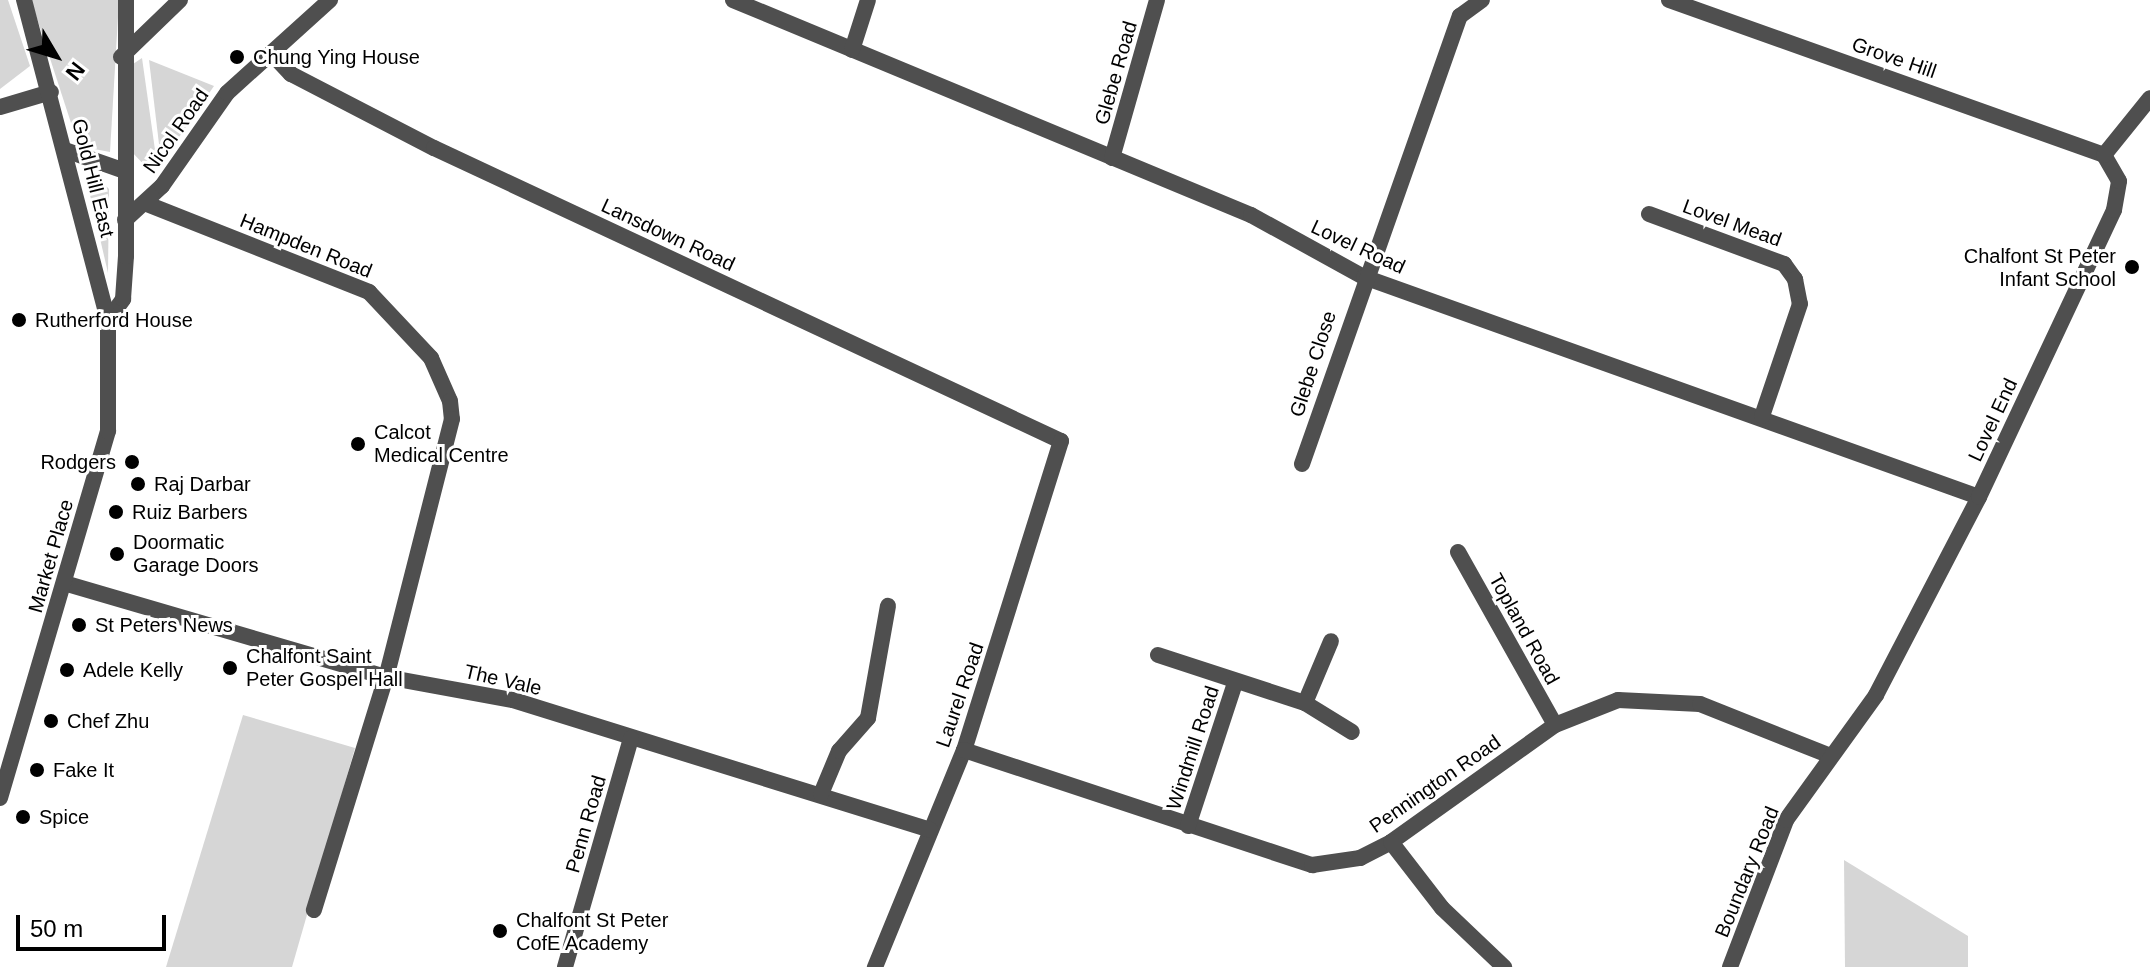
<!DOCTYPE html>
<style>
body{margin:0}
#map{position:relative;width:2150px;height:967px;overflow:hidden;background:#fff;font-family:Arial,sans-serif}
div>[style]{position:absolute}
.green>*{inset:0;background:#d6d6d6}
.minor>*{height:16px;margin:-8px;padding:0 8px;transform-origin:8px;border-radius:8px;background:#4f4f4f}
.dots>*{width:22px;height:22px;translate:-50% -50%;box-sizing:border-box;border:4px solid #fff;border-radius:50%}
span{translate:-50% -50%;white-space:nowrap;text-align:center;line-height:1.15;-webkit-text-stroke:6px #fff;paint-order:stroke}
.poi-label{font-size:20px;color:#000}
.left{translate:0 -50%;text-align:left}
.right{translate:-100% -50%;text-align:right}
.street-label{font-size:20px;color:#000}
.north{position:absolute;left:16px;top:16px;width:80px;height:80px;-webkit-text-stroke:6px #fff;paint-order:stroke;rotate:128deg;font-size:22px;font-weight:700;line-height:32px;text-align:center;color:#000}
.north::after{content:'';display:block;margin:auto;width:28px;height:36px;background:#000;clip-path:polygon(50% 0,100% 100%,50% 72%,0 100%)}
.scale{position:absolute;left:16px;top:915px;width:150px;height:36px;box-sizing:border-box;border:4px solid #000;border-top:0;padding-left:10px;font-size:24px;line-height:28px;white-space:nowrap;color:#000;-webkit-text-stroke:6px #fff;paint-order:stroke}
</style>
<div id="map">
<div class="green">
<i style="clip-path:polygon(0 0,8px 0,30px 66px,0 89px)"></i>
<i style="clip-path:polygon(31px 0,119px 0,110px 152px,94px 149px,72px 126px)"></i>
<i style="clip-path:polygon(142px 58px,157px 164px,149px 170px,130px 150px,133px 64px)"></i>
<i style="clip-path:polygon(149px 60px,214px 86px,162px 162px,161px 161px)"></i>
<i style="clip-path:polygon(97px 176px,109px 189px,108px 273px,87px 182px)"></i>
<i style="clip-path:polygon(243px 715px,355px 748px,292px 967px,166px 967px)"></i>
<i style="clip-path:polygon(1844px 860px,1968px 936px,1968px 967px,1845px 967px)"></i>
</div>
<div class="minor">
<i style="left:733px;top:0;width:561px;rotate:22.54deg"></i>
<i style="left:1251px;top:215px;width:129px;rotate:28.8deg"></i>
<i style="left:1364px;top:277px;width:653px;rotate:19.68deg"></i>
<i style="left:1669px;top:0;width:462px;rotate:19.6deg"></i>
<i style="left:852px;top:50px;width:52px;rotate:-72.3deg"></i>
<i style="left:274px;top:56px;width:25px;rotate:47deg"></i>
<i style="left:291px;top:74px;width:161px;rotate:27.4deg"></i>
<i style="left:434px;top:148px;width:692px;rotate:25.05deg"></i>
<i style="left:1061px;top:441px;width:324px;rotate:107.4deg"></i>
<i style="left:964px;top:750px;width:235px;rotate:112.3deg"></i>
<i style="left:121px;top:57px;width:82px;rotate:-44deg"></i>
<i style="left:0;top:107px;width:53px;rotate:-16.4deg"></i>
<i style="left:65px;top:150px;width:60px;rotate:19.3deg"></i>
<i style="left:1112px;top:158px;width:164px;rotate:-74.1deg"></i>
<i style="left:147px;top:204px;width:239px;rotate:21.6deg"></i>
<i style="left:369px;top:292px;width:91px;rotate:46.8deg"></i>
<i style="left:431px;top:358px;width:47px;rotate:66.2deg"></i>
<i style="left:450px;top:401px;width:18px;rotate:84deg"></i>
<i style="left:452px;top:419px;width:266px;rotate:104.3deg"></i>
<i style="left:386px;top:677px;width:244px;rotate:107.2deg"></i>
<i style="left:1649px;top:214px;width:144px;rotate:20.3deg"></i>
<i style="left:1784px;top:264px;width:19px;rotate:54deg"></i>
<i style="left:1795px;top:279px;width:25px;rotate:79deg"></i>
<i style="left:1800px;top:304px;width:118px;rotate:108.7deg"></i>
<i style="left:125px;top:220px;width:50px;rotate:-42.6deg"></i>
<i style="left:162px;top:186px;width:113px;rotate:-55deg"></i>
<i style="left:227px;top:93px;width:139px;rotate:-42.1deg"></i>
<i style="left:108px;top:320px;width:26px;rotate:-54deg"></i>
<i style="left:123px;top:299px;width:43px;rotate:-86deg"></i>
<i style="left:126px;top:256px;width:256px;rotate:-90deg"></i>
<i style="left:1302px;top:464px;width:475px;rotate:-70.6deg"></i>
<i style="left:1460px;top:16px;width:27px;rotate:-36deg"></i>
<i style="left:1458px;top:552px;width:198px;rotate:60.7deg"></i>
<i style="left:64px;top:583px;width:335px;rotate:16.3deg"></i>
<i style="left:386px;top:677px;width:129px;rotate:10.3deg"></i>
<i style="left:513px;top:700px;width:437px;rotate:17.3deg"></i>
<i style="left:1158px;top:655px;width:155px;rotate:18.1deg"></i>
<i style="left:1305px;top:703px;width:55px;rotate:31.7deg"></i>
<i style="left:1305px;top:703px;width:67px;rotate:-67.2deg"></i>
<i style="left:964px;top:750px;width:367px;rotate:18.3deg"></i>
<i style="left:1312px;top:865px;width:49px;rotate:-8.3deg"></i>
<i style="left:1360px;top:858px;width:35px;rotate:-27deg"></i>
<i style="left:1391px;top:842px;width:201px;rotate:-35.5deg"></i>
<i style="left:1555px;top:725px;width:68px;rotate:-21.6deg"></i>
<i style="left:1618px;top:700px;width:82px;rotate:2.8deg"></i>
<i style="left:1700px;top:704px;width:141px;rotate:21.7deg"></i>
<i style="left:821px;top:794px;width:47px;rotate:-67.3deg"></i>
<i style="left:839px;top:751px;width:44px;rotate:-48.7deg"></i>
<i style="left:868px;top:718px;width:114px;rotate:-79.9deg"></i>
<i style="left:0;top:798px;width:383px;rotate:-73.6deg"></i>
<i style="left:108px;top:431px;width:111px;rotate:-90deg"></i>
<i style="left:108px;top:320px;width:331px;rotate:-104.7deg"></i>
<i style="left:1188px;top:826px;width:151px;rotate:-71.8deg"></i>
<i style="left:1391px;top:842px;width:83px;rotate:52.3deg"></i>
<i style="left:1442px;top:908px;width:86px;rotate:43.6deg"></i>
<i style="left:565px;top:967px;width:238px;rotate:-73.9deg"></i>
<i style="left:1730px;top:967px;width:157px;rotate:-69.1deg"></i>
<i style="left:1786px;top:820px;width:154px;rotate:-54.2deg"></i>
<i style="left:1876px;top:695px;width:223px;rotate:-62.5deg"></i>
<i style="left:1979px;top:497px;width:317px;rotate:-64.8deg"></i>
<i style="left:2114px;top:210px;width:29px;rotate:-80deg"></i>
<i style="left:2119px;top:181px;width:30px;rotate:-120deg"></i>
<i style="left:2104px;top:155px;width:73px;rotate:-51.1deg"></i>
</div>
<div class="dots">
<i style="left:237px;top:57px;background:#000"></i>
<i style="left:2132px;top:267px;background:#000"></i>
<i style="left:19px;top:320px;background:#000"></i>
<i style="left:358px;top:444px;background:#000"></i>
<i style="left:132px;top:462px;background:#000"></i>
<i style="left:138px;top:484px;background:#000"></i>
<i style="left:116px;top:512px;background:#000"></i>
<i style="left:117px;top:554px;background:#000"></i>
<i style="left:79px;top:625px;background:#000"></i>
<i style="left:230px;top:668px;background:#000"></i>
<i style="left:67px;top:670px;background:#000"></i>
<i style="left:51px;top:721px;background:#000"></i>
<i style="left:37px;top:770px;background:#000"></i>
<i style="left:23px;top:817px;background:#000"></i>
<i style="left:500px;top:931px;background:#000"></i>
</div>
<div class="poi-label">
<span class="left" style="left:253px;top:57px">Chung Ying House</span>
<span class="right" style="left:2116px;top:268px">Chalfont St Peter<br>Infant School</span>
<span class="left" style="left:35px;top:320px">Rutherford House</span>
<span class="left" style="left:374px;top:444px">Calcot<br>Medical Centre</span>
<span class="right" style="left:116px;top:462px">Rodgers</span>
<span class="left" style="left:154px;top:484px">Raj Darbar</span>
<span class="left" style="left:132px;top:512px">Ruiz Barbers</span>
<span class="left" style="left:133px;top:554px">Doormatic<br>Garage Doors</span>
<span class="left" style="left:95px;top:625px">St Peters News</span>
<span class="left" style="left:246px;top:668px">Chalfont Saint<br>Peter Gospel Hall</span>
<span class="left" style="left:83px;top:670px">Adele Kelly</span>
<span class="left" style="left:67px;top:721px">Chef Zhu</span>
<span class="left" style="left:53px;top:770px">Fake It</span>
<span class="left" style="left:39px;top:817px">Spice</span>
<span class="left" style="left:516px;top:932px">Chalfont St Peter<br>CofE Academy</span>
</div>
<div class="street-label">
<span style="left:1894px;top:58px;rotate:19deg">Grove Hill</span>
<span style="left:1116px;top:73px;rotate:-74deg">Glebe Road</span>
<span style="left:176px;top:131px;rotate:-55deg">Nicol Road</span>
<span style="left:93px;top:178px;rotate:76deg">Gold Hill East</span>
<span style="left:1732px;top:223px;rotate:20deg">Lovel Mead</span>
<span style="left:668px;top:235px;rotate:25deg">Lansdown Road</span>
<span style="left:306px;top:246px;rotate:22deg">Hampden Road</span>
<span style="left:1358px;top:247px;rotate:25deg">Lovel Road</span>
<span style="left:1313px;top:364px;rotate:-72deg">Glebe Close</span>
<span style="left:1993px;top:420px;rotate:-65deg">Lovel End</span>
<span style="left:51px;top:556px;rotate:-74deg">Market Place</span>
<span style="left:1524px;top:629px;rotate:61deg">Topland Road</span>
<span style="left:503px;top:680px;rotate:13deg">The Vale</span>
<span style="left:960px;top:695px;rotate:-71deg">Laurel Road</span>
<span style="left:1193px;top:748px;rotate:-72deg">Windmill Road</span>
<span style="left:1435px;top:784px;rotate:-35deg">Pennington Road</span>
<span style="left:586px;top:824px;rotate:-74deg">Penn Road</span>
<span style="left:1747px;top:872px;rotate:-68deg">Boundary Road</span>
</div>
<div class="north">N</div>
<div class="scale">50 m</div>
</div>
